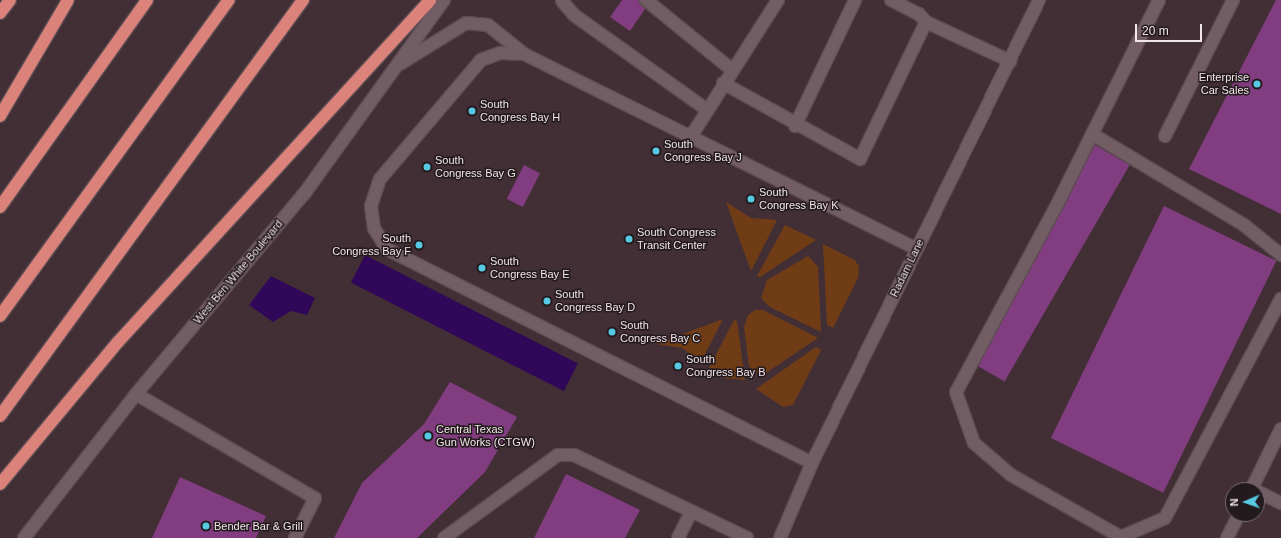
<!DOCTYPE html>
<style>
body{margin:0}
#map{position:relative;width:1281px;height:538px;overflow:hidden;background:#422f36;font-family:Helvetica,sans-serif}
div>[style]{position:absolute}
.green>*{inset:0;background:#703c16}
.water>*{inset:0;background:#300759;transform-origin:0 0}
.building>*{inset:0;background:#823d80;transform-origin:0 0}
.roads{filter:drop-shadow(1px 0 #5d4d52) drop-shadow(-1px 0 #5d4d52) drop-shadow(0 1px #5d4d52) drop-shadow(0 -1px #5d4d52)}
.service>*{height:12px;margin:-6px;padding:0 6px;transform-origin:6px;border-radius:6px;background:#725d64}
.minor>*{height:12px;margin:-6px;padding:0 6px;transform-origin:6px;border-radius:6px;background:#725d64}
.secondary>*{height:12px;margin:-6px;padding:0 6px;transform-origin:6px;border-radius:6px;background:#725d64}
.motorway>*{height:12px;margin:-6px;padding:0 6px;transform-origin:6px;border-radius:6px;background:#db827b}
.dots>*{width:11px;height:11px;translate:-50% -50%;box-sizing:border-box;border:2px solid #231a1d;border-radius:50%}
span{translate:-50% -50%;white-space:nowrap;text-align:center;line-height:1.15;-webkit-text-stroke:3px #231a1d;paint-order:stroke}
.poi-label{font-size:11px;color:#f2e5e9}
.right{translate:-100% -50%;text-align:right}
.left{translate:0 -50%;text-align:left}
.street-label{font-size:11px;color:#f2e5e9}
.north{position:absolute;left:1225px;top:482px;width:40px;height:40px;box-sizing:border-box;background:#231a1d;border:1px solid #766b6f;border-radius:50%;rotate:268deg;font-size:11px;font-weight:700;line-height:16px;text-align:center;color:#f2e5e9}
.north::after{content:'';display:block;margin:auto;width:14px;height:18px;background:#57c9e2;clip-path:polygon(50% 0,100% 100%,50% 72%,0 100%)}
.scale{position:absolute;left:1135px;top:24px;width:67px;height:18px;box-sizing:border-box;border:2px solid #f2e5e9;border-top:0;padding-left:5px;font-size:12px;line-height:14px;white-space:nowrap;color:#f2e5e9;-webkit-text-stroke:3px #231a1d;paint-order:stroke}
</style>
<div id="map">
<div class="green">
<i style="clip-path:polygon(726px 202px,751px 218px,777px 220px,751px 271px)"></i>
<i style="clip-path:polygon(785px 225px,816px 240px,760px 277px,757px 276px)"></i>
<i style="clip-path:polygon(823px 244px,855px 260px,859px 267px,858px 278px,833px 328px,827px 325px)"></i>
<i style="clip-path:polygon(808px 256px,818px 267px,821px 332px,770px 307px,761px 298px,767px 280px)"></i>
<i style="clip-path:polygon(755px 310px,763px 310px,818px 338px,766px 373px,754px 372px,749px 366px,744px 327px,748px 315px)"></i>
<i style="clip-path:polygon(723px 319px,701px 362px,682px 348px,656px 344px)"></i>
<i style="clip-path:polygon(734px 320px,737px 321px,745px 380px,723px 378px,709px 368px)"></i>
<i style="clip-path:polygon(816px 347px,821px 350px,793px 405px,783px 407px,756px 389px)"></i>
</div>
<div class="water">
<i style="left:365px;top:255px;width:239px;height:31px;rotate:27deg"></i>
<i style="clip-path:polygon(271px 276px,315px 298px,307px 315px,291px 311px,273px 322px,249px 305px)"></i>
</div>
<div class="building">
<i style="clip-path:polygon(622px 0,639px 0,645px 9px,630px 31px,610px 17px)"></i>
<i style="clip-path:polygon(1276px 0,1281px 0,1281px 214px,1189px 169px)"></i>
<i style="left:1095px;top:145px;width:40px;height:250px;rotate:30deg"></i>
<i style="left:524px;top:165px;width:18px;height:38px;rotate:27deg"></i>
<i style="left:1164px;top:206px;width:125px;height:258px;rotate:26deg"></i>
<i style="clip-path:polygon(450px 382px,517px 417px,485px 472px,417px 538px,334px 538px,362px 483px,424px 424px)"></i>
<i style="clip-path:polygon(566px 474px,640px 510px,625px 538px,534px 538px)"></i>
<i style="clip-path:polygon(180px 477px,266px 516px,256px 538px,152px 538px)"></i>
</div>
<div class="roads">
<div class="service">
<i style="left:646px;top:0;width:111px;rotate:39.1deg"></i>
<i style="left:891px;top:0;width:31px;rotate:27deg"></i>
<i style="left:919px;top:14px;width:11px;rotate:49deg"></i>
<i style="left:1159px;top:0;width:225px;rotate:116.5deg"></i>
<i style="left:1059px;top:201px;width:217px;rotate:118.3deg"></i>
<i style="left:956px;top:392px;width:54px;rotate:70.6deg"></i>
<i style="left:974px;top:443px;width:49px;rotate:40.9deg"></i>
<i style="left:1011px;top:475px;width:126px;rotate:29.4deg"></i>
<i style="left:1121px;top:537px;width:48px;rotate:-23.4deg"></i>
<i style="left:1165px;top:518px;width:248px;rotate:-62.1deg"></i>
<i style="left:562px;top:1px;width:18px;rotate:49deg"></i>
<i style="left:574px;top:15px;width:163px;rotate:35.5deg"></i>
<i style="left:400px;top:64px;width:78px;rotate:-31.8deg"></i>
<i style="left:466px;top:23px;width:22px;rotate:5deg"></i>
<i style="left:488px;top:25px;width:46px;rotate:38.9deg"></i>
<i style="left:723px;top:83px;width:157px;rotate:29deg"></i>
<i style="left:860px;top:159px;width:152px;rotate:-64.3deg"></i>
<i style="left:926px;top:22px;width:93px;rotate:24.9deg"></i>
<i style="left:795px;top:126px;width:140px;rotate:-64.5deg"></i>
<i style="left:1092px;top:134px;width:177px;rotate:30.9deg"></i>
<i style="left:1244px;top:225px;width:48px;rotate:39deg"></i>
<i style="left:1165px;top:136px;width:152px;rotate:-63.4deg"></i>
<i style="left:690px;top:138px;width:164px;rotate:-57.5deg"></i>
<i style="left:136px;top:394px;width:207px;rotate:30.2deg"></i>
<i style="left:315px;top:498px;width:45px;rotate:116.6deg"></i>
<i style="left:812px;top:463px;width:476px;rotate:-153.3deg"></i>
<i style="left:387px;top:249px;width:25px;rotate:-122deg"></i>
<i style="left:374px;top:228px;width:22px;rotate:-98deg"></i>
<i style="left:371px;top:206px;width:28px;rotate:-72deg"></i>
<i style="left:380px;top:179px;width:156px;rotate:-49.7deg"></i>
<i style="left:481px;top:60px;width:20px;rotate:-20deg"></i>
<i style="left:500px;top:53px;width:24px;rotate:2deg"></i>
<i style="left:524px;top:54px;width:438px;rotate:26.4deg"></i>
<i style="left:1251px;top:490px;width:68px;rotate:-63.8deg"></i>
<i style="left:1257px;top:491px;width:27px;rotate:27deg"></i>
<i style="left:444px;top:538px;width:141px;rotate:-36.1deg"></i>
<i style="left:558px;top:455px;width:16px"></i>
<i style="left:574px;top:455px;width:192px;rotate:25.6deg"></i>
<i style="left:678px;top:538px;width:30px;rotate:-63deg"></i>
<i style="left:1227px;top:538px;width:27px;rotate:-63deg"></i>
</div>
<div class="minor">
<i style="left:780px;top:538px;width:82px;rotate:-66.9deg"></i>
<i style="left:812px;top:463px;width:516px;rotate:-63.88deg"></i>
</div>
<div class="secondary">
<i style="left:24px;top:538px;width:182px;rotate:-52.1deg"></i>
<i style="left:136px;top:394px;width:261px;rotate:-50deg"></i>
<i style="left:304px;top:194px;width:239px;rotate:-54.2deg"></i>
</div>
<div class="motorway">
<i style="left:0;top:13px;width:16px;rotate:-52deg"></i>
<i style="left:0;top:116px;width:134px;rotate:-59.6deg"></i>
<i style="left:0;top:207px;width:254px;rotate:-54.6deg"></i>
<i style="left:0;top:316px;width:390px;rotate:-54.1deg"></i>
<i style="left:0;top:416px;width:515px;rotate:-53.93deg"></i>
<i style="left:0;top:484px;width:185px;rotate:-50.3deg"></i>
<i style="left:118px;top:342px;width:463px;rotate:-47.6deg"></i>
</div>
</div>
<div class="dots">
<i style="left:1257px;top:84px;background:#57c9e2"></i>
<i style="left:472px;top:111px;background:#57c9e2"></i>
<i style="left:656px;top:151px;background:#57c9e2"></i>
<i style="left:427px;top:167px;background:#57c9e2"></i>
<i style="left:751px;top:199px;background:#57c9e2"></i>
<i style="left:629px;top:239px;background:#57c9e2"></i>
<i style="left:419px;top:245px;background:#57c9e2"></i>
<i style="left:482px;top:268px;background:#57c9e2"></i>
<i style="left:547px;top:301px;background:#57c9e2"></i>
<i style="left:612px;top:332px;background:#57c9e2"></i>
<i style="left:678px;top:366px;background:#57c9e2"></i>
<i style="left:428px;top:436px;background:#57c9e2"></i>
<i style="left:206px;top:526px;background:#57c9e2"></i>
</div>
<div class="poi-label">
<span class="right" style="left:1249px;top:84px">Enterprise<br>Car Sales</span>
<span class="left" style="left:480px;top:111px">South<br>Congress Bay H</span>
<span class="left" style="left:664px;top:151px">South<br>Congress Bay J</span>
<span class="left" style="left:435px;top:167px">South<br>Congress Bay G</span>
<span class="left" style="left:759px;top:199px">South<br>Congress Bay K</span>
<span class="left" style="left:637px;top:239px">South Congress<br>Transit Center</span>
<span class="right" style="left:411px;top:245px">South<br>Congress Bay F</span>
<span class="left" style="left:490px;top:268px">South<br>Congress Bay E</span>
<span class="left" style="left:555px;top:301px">South<br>Congress Bay D</span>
<span class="left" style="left:620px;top:332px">South<br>Congress Bay C</span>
<span class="left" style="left:686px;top:366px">South<br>Congress Bay B</span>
<span class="left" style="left:436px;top:436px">Central Texas<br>Gun Works (CTGW)</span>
<span class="left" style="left:214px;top:526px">Bender Bar &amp; Grill</span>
</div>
<div class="street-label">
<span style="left:907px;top:268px;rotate:-64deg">Radam Lane</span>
<span style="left:238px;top:272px;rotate:-50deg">West Ben White Boulevard</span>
</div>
<div class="north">N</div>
<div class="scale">20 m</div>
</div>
